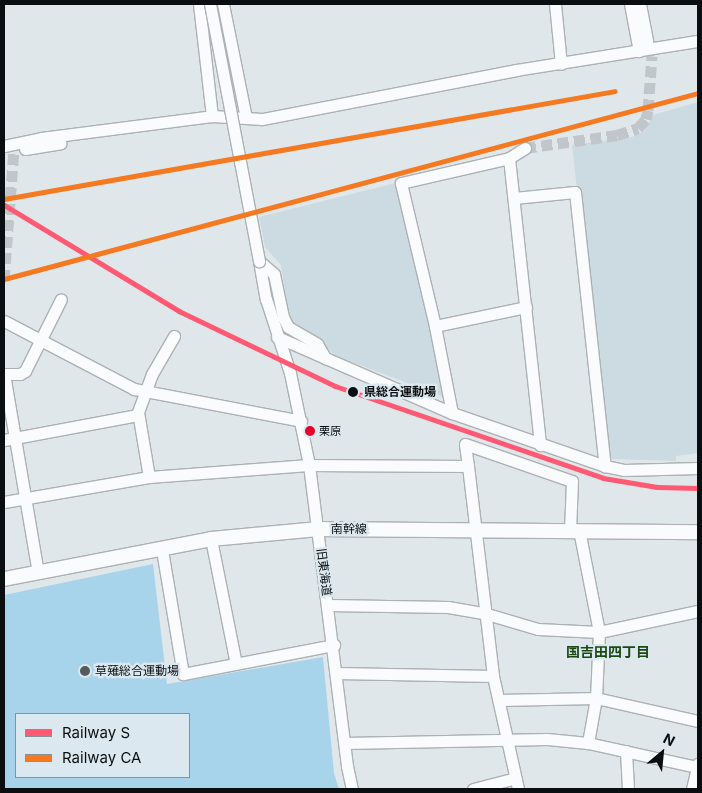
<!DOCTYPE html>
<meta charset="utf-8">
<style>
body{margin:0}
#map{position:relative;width:702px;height:793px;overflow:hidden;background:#e0e7eb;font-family:Inter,"Noto Sans JP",sans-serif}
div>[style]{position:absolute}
.built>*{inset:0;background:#ccdae1}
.green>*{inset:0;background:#a7d4eb}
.minor-tunnel>*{height:11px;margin-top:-5.5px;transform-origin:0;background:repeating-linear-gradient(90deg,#c0c6ca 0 11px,transparent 0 16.5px)}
.roads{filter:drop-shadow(1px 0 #acb1b3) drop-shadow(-1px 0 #acb1b3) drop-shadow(0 1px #acb1b3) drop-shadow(0 -1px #acb1b3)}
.minor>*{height:11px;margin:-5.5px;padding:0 5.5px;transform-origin:5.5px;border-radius:5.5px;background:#fafbfc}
.major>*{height:14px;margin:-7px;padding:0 7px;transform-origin:7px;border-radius:7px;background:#fafbfc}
.bridges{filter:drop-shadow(1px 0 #acb1b3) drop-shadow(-1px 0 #acb1b3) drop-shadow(0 1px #acb1b3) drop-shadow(0 -1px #acb1b3)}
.minor-bridge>*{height:11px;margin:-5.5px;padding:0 5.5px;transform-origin:5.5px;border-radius:5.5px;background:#fafbfc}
.rail-1>*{height:5px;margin:-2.5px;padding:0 2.5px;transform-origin:2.5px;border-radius:2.5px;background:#ff5973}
.rail-2>*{height:5px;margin:-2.5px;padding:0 2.5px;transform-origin:2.5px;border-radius:2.5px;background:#f47921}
.dots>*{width:14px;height:14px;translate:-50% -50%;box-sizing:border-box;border:2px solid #dce8ef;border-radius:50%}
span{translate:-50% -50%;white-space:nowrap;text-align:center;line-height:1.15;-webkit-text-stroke:4.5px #dce8ef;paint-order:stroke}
.bus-label{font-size:11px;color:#0a0e10}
.left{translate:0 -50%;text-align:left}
.stop-label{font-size:12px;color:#0a0e10;font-weight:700}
.street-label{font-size:12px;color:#0a0e10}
.poi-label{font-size:12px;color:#0a0e10}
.neighbourhood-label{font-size:14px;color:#1a4a12;font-weight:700}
.frame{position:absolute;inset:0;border:5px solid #0a0e10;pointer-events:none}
.legend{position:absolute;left:15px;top:713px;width:175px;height:65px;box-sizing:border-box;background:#dce8ef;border:1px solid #889196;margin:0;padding:6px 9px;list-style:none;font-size:15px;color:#0a0e10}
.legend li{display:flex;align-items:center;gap:10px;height:25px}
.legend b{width:25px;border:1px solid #889196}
.north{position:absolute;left:637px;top:728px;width:50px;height:50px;-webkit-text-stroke:4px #dce8ef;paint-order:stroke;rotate:28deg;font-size:14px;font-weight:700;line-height:20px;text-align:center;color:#0a0e10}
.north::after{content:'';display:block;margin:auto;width:18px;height:22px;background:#0a0e10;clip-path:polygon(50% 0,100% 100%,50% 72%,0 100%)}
</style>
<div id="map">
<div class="built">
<i style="clip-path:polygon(698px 102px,698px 453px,676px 456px,676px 461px,612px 459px,607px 456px,572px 145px,632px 137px,645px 130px,653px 115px)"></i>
<i style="clip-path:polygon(396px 183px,447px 398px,336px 356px,319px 340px,289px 320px,281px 265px,265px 247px,259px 217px)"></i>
</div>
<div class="green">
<i style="clip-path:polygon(evenodd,153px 564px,167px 684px,323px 657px,334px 773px,339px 789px,4px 789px,4px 595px,153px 564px,16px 714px,189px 714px,189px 777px,16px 777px,16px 714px)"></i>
</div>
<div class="minor-tunnel">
<i style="left:525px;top:148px;width:93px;rotate:-8deg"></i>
<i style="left:617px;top:135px;width:22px;rotate:-18deg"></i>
<i style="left:638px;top:128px;width:12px;rotate:-48deg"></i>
<i style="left:646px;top:119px;width:9px;rotate:-77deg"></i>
<i style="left:648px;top:110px;width:54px;rotate:-85.8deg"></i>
<i style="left:652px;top:56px;width:16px;rotate:-108deg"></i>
<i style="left:4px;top:280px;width:130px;rotate:-85.6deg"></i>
</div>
<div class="roads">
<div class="minor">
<i style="left:199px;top:4px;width:113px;rotate:83.4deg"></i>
<i style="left:223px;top:4px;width:116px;rotate:78.6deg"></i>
<i style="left:555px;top:4px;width:60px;rotate:84.3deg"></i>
<i style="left:630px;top:4px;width:48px;rotate:79.2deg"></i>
<i style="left:640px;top:4px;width:38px;rotate:79deg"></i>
<i style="left:4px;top:146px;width:38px;rotate:-12deg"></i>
<i style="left:41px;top:138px;width:172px;rotate:-7.3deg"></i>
<i style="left:212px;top:116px;width:50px;rotate:3.4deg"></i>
<i style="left:262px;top:119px;width:259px;rotate:-10.9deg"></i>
<i style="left:516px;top:70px;width:184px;rotate:-9.1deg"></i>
<i style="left:525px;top:148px;width:19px;rotate:148deg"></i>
<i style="left:509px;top:158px;width:289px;rotate:83.8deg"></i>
<i style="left:25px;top:149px;width:36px;rotate:-9deg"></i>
<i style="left:514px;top:198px;width:61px;rotate:-5.6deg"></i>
<i style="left:575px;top:192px;width:276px;rotate:83.8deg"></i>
<i style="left:259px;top:261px;width:39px;rotate:80deg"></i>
<i style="left:266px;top:299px;width:78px;rotate:72deg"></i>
<i style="left:290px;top:373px;width:94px;rotate:78.3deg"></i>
<i style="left:309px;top:465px;width:303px;rotate:82.8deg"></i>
<i style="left:347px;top:766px;width:24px;rotate:78deg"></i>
<i style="left:259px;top:261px;width:20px;rotate:41deg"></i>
<i style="left:274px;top:274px;width:44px;rotate:78.2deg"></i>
<i style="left:283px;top:317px;width:11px;rotate:63deg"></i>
<i style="left:288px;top:327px;width:34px;rotate:30deg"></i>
<i style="left:317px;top:344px;width:17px;rotate:59deg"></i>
<i style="left:4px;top:321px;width:147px;rotate:27.6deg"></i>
<i style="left:134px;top:389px;width:170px;rotate:10.8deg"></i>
<i style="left:435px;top:326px;width:93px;rotate:-11.8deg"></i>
<i style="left:277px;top:337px;width:191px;rotate:23.5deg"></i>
<i style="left:452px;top:413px;width:162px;rotate:19.1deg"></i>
<i style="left:605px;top:466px;width:19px;rotate:12deg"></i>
<i style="left:624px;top:470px;width:74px;rotate:-1.5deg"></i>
<i style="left:4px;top:374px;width:201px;rotate:80.3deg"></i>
<i style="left:4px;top:374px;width:16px"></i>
<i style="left:20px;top:374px;width:6px;rotate:-31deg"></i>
<i style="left:25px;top:371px;width:80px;rotate:-63.4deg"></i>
<i style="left:452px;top:413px;width:89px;rotate:-101.1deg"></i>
<i style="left:435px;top:326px;width:147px;rotate:-103.4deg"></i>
<i style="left:401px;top:183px;width:111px;rotate:-13deg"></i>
<i style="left:4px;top:440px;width:136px;rotate:-10.6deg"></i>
<i style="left:468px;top:466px;width:22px;rotate:-98deg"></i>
<i style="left:465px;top:444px;width:113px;rotate:19.1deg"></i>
<i style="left:572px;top:481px;width:49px;rotate:92.3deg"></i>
<i style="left:149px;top:477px;width:66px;rotate:-99.6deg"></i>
<i style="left:138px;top:412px;width:40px;rotate:-69.8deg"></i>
<i style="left:152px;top:374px;width:44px;rotate:-59.9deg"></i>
<i style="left:4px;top:502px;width:147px;rotate:-9.8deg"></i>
<i style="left:149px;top:477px;width:160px;rotate:-4.3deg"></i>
<i style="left:309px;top:465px;width:159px;rotate:0.4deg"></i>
<i style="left:468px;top:466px;width:211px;rotate:83.2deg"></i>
<i style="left:493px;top:676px;width:116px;rotate:77.5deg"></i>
<i style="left:579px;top:530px;width:104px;rotate:78.9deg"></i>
<i style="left:599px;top:632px;width:66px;rotate:92.6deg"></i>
<i style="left:596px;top:698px;width:46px;rotate:100.1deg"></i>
<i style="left:211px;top:539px;width:127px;rotate:78.7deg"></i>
<i style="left:162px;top:550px;width:126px;rotate:80.4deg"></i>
<i style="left:183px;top:674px;width:154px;rotate:-10.9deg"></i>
<i style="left:328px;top:605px;width:120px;rotate:1deg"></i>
<i style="left:448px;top:607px;width:40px;rotate:10deg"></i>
<i style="left:487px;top:614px;width:53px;rotate:16.4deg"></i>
<i style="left:538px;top:629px;width:61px;rotate:2.8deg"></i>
<i style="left:599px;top:632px;width:101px;rotate:-12deg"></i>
<i style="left:337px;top:673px;width:156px;rotate:1.1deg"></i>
<i style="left:499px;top:700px;width:97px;rotate:-1.2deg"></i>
<i style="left:596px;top:698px;width:105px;rotate:12.7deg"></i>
<i style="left:345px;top:743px;width:202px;rotate:-1.1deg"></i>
<i style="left:547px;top:739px;width:41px;rotate:5.6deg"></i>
<i style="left:588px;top:743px;width:112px;rotate:12.4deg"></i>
<i style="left:626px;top:751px;width:38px;rotate:87deg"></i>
<i style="left:473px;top:789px;width:44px;rotate:-14.3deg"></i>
<i style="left:692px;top:789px;width:26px;rotate:-77deg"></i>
</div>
<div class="major">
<i style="left:4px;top:579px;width:211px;rotate:-10.9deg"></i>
<i style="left:211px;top:539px;width:108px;rotate:-5.3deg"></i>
<i style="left:319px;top:529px;width:379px;rotate:0.5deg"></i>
</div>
</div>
<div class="bridges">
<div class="minor-bridge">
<i style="left:210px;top:4px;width:262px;rotate:79.2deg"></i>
</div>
</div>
<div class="rail-1">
<i style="left:4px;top:205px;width:205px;rotate:31.2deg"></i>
<i style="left:179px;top:311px;width:173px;rotate:25.7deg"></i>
<i style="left:335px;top:386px;width:283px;rotate:18.9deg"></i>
<i style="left:603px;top:478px;width:55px;rotate:9.5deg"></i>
<i style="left:657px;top:487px;width:41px;rotate:1.4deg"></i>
</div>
<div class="rail-2">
<i style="left:4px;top:199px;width:620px;rotate:-10.02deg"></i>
<i style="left:4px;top:279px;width:718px;rotate:-15deg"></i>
</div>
<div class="dots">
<i style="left:353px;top:392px;background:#0a0e10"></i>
<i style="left:310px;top:431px;background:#e4002b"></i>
<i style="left:85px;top:671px;background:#555a5d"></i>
</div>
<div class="bus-label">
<span class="left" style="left:319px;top:431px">栗原</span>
</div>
<div class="stop-label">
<span class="left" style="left:364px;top:392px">県総合運動場</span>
</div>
<div class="street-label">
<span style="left:349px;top:529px">南幹線</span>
<span style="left:324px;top:572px;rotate:83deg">旧東海道</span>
</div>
<div class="poi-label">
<span class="left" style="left:95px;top:671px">草薙総合運動場</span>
</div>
<div class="neighbourhood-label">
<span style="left:608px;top:652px">国吉田四丁目</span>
</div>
<div class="frame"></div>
<ul class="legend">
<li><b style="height:6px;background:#ff5973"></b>Railway S</li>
<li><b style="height:6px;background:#f47921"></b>Railway CA</li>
</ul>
<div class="north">N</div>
</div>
